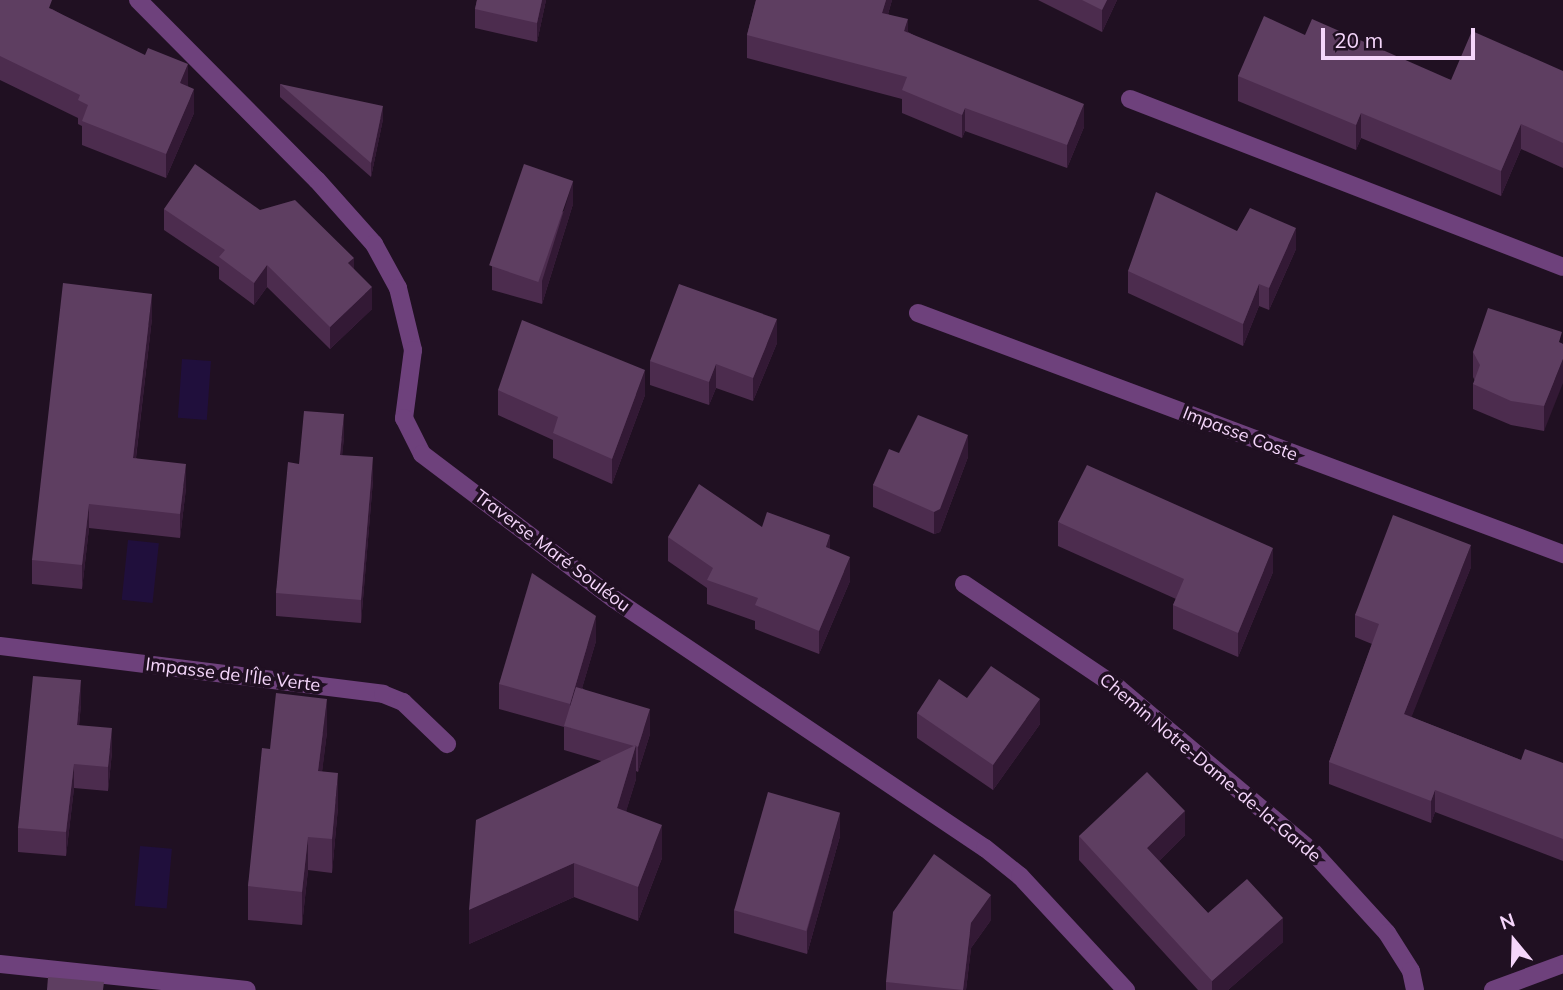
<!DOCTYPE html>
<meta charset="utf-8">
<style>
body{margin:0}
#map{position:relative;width:1563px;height:990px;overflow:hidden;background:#201022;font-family:Mulish,sans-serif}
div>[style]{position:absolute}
.water>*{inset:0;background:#200f3c;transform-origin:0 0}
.minor>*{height:18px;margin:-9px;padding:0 9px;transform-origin:9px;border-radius:9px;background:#6e417c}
.wall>*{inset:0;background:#4c2c4e}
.shaded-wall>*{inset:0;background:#331935}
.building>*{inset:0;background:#5e3e61;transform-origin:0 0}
span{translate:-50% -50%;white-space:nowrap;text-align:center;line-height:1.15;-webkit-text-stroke:7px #201022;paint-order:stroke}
.street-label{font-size:18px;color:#f5d6fb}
.north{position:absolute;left:1479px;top:906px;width:70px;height:70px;-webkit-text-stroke:5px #201022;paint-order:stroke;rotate:341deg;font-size:19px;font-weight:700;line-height:28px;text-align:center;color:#f5d6fb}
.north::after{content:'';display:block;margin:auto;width:24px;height:32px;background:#f5d6fb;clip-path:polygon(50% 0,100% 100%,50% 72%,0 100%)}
.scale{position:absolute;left:1321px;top:28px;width:154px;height:32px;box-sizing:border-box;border:4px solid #f5d6fb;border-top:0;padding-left:9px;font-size:21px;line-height:24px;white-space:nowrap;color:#f5d6fb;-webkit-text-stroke:5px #201022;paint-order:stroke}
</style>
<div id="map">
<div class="water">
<i style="left:182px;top:359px;width:29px;height:59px;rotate:4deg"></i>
<i style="left:128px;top:540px;width:31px;height:60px;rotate:6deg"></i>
<i style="left:140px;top:846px;width:32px;height:60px;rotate:5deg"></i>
</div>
<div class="minor">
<i style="left:138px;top:0;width:254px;rotate:45.2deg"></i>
<i style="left:317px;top:180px;width:86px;rotate:48.3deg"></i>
<i style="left:374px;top:244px;width:50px;rotate:61.4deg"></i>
<i style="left:398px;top:288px;width:64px;rotate:76.4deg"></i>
<i style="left:413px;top:350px;width:69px;rotate:97.5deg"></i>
<i style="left:404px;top:418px;width:40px;rotate:63.4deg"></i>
<i style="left:422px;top:454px;width:241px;rotate:37.1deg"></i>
<i style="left:614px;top:599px;width:447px;rotate:33.9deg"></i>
<i style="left:985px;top:848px;width:45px;rotate:38.7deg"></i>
<i style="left:1020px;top:876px;width:156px;rotate:47.1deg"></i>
<i style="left:1130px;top:99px;width:464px;rotate:21.2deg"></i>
<i style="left:918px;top:313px;width:689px;rotate:20.49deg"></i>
<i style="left:964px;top:584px;width:186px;rotate:34deg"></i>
<i style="left:1118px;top:688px;width:256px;rotate:40.1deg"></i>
<i style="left:1314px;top:853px;width:108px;rotate:47.6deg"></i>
<i style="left:1387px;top:933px;width:45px;rotate:57.7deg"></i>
<i style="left:1411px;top:971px;width:19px;rotate:78deg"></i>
<i style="left:0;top:646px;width:386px;rotate:7.1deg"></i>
<i style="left:383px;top:694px;width:22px;rotate:22deg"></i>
<i style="left:403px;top:702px;width:61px;rotate:43.7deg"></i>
<i style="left:0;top:964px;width:248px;rotate:6deg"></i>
<i style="left:1493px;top:990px;width:75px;rotate:-20.4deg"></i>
</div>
<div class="wall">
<i style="clip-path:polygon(0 0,52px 9px,188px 86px,194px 113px,166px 178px,82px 145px,82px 126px,78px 124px,78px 118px,0 80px)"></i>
<i style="clip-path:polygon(477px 0,546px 0,537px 42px,475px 28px,475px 9px)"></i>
<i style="clip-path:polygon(756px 0,892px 0,888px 14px,908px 32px,1084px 127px,1067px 168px,965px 131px,962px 138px,902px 113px,902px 99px,747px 58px,747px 35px)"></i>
<i style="clip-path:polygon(1038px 0,1117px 0,1102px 32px)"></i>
<i style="clip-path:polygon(1305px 35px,1451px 80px,1563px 71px,1563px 168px,1521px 149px,1501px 196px,1361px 138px,1356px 150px,1238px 101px,1238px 76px)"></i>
<i style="clip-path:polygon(280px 84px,383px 119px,371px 177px,280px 97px)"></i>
<i style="clip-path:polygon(573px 204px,542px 304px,492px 290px,492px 266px)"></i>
<i style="clip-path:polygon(164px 209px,260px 210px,354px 269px,372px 309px,330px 349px,267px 287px,254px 305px,219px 279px,219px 267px,164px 230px)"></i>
<i style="clip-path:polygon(1237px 231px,1296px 249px,1269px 310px,1259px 306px,1243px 346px,1128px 293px,1128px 271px)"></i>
<i style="clip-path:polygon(152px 318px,136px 458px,186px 488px,180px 538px,89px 528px,82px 589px,32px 584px,32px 560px)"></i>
<i style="clip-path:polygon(777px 343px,753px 401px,716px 388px,709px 405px,650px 385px,650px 361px)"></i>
<i style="clip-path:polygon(1562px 343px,1544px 431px,1511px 425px,1473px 409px,1473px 384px,1475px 381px,1473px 377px,1473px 352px)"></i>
<i style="clip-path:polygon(498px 390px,645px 395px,612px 484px,553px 458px,553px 440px,498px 415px)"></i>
<i style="clip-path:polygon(344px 437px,342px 455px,373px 480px,361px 623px,276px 616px,276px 593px,299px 464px)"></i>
<i style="clip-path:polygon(899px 453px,968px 457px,940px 532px,934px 534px,873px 507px,873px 485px)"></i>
<i style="clip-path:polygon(1058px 522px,1273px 572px,1238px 657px,1173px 629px,1173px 605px,1176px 599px,1058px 546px)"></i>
<i style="clip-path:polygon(762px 527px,830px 549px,850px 581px,819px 654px,755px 629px,755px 621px,707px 604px,707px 588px,668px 561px,668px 537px)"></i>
<i style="clip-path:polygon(1471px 567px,1411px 717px,1521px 760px,1563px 763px,1563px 861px,1435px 812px,1431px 823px,1329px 784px,1329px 762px,1372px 644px,1355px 637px,1355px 615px)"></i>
<i style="clip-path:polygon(596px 641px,582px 688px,650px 734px,638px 772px,636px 771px,636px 779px,626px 811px,662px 858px,638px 921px,574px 897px,469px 944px,601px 761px,564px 750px,564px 727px,499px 709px,499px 684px)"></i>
<i style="clip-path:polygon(967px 698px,1040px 724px,993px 790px,917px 738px,917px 713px)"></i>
<i style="clip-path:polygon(81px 704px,79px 725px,112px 752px,108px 791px,74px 788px,66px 856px,18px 852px,18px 828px)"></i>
<i style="clip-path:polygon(327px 732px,322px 771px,338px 807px,332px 873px,308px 870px,302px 925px,248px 920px,248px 886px,270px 749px)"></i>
<i style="clip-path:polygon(1185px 835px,1159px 861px,1208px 913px,1283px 942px,1228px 990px,1198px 990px,1079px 860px,1079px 836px)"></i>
<i style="clip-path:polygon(840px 836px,807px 954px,734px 933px,734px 910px)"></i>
<i style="clip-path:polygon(991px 920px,971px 948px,966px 990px,886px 990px,886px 982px)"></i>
</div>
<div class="shaded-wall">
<i style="clip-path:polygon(542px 0,546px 0,537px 42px,537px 23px)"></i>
<i style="clip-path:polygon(886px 0,892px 0,882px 35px,882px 13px)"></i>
<i style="clip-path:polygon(1107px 0,1117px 0,1102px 32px,1102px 10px)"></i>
<i style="clip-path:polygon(908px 19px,908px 42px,904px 31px)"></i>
<i style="clip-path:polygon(188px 64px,188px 88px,180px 83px)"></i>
<i style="clip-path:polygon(194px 89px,194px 113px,166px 178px,166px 154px)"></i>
<i style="clip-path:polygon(1084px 104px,1084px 127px,1067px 168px,1067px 145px)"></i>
<i style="clip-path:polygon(383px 106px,383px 119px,371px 177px,371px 163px)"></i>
<i style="clip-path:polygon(965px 108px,965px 131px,962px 138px,962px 115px)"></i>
<i style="clip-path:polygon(1361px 113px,1361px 138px,1356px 150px,1356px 125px)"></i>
<i style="clip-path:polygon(1521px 124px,1521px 149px,1501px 196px,1501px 171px)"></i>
<i style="clip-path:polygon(573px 181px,573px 204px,542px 304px,542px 281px)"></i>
<i style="clip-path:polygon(1296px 228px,1296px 249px,1269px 310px,1269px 288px)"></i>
<i style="clip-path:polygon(354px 258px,354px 280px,348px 263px)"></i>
<i style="clip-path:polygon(267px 265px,267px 287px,254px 305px,254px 283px)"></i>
<i style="clip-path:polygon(1259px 284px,1259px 306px,1243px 346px,1243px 324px)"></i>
<i style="clip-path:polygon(372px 287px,372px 309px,330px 349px,330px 327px)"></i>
<i style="clip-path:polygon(152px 294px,152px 318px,133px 482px,133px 458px)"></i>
<i style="clip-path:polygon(777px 319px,777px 343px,753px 401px,753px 378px)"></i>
<i style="clip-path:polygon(1563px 359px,1563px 383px,1544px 431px,1544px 406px)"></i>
<i style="clip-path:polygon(716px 364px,716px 388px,709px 405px,709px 382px)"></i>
<i style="clip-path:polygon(645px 370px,645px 395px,612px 484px,612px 459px)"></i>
<i style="clip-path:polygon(344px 414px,344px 437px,340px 478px,340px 455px)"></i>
<i style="clip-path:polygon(968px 435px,968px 457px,940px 532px,934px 534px,934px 512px)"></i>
<i style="clip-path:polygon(373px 457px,373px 480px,361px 623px,361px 600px)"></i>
<i style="clip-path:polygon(186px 464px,186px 488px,180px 538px,180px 514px)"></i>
<i style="clip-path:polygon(89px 504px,89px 528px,82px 589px,82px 565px)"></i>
<i style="clip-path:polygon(830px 535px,830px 559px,826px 547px)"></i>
<i style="clip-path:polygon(1471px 545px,1471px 567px,1404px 736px,1404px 714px)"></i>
<i style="clip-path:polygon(1273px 548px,1273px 572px,1238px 657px,1238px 633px)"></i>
<i style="clip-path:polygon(850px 557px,850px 581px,819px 654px,819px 631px)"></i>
<i style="clip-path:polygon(596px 616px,596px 641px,570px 729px,570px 704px)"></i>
<i style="clip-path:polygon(81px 680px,81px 704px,77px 749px,77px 725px)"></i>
<i style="clip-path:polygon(327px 699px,327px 732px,318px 805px,318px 771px)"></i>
<i style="clip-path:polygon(1040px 699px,1040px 724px,993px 790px,993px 765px)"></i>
<i style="clip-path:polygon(650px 709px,650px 734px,638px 772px,638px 747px)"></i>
<i style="clip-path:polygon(112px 728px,112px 752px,108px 791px,108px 767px)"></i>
<i style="clip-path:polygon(636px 745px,636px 779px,617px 841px,617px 808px)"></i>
<i style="clip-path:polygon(74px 764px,74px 788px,66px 856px,66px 832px)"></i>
<i style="clip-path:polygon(338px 773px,338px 807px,332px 873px,332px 839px)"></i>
<i style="clip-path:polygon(1435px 790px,1435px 812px,1431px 823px,1431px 801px)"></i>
<i style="clip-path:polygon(1185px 811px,1185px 835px,1147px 873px,1147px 848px)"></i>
<i style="clip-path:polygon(840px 813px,840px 836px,807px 954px,807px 931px)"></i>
<i style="clip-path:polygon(662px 825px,662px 858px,638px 921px,638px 887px)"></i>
<i style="clip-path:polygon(308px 837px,308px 870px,302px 925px,302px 892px)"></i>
<i style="clip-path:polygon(574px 863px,574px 897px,469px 944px,469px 910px)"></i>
<i style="clip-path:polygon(991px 895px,991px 920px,971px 948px,966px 990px,963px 990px,971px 923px)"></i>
<i style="clip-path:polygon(1283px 918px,1283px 942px,1228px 990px,1212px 990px,1212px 981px)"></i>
</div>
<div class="building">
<i style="clip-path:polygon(0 0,52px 0,49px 8px,145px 55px,148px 48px,188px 64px,180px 83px,194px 89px,166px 154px,82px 121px,88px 105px,78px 100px,80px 95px,0 56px)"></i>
<i style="clip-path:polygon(477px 0,542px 0,537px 23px,475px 9px)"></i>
<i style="clip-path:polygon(756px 0,886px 0,882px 13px,908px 19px,904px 31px,1084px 104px,1067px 145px,965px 108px,962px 115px,902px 90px,907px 77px,747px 35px)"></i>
<i style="clip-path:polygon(1082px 0,1107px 0,1102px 10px)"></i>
<i style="clip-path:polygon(1264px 16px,1305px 35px,1312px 19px,1451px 80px,1472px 31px,1563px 71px,1563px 143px,1521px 124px,1501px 171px,1361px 113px,1356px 125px,1238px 76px)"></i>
<i style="clip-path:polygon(280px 84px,383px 106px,371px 163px,341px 137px)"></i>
<i style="clip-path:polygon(195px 164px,260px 210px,295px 200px,354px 258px,348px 263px,372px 287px,330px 327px,267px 265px,254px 283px,219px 257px,225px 250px,164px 209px)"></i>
<i style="left:524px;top:164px;width:52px;height:107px;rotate:19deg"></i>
<i style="clip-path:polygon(1156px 192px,1237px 231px,1250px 208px,1296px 228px,1269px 288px,1259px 284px,1243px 324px,1128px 271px)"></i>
<i style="clip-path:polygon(63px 283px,152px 294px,133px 458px,186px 464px,180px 514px,89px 504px,82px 565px,32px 560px)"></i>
<i style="clip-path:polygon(679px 284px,777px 319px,753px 378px,716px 364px,709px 382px,650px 361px)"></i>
<i style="clip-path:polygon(1488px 308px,1562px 332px,1559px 342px,1563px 344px,1563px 359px,1544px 406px,1511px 401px,1473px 384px,1480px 365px,1473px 352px)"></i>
<i style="clip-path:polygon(522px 320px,645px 370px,612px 459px,553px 433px,558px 417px,498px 390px)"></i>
<i style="clip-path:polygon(304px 411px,344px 414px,340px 455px,373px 457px,361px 600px,276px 593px,288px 462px,299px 464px)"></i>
<i style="clip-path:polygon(918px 415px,968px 435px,940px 509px,934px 512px,873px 485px,889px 449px,899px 453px)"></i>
<i style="clip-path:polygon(1087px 465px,1273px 548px,1238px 633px,1173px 605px,1184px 579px,1058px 522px)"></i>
<i style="clip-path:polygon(699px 484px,762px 527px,767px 512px,830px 535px,826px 547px,850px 557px,819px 631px,755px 605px,758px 598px,707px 580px,713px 568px,668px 537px)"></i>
<i style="clip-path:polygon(1393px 515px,1471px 545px,1404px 714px,1521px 760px,1525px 749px,1563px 763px,1563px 839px,1435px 790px,1431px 801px,1329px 762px,1379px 624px,1355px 615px)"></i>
<i style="clip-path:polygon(532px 573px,596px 616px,570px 704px,499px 684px)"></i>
<i style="clip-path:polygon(991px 666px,1040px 699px,993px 765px,917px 713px,939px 679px,967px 698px)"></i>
<i style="clip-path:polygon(33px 676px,81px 680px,77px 725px,112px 728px,108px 767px,74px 764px,66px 832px,18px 828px)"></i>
<i style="clip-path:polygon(576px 687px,650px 709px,638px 747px,636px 746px,636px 745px,634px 746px,564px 726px)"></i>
<i style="clip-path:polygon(276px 693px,327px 699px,318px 771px,338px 773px,332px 839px,308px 837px,302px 892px,248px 886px,262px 748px,270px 749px)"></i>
<i style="clip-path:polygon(636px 745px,617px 808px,662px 825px,638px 887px,574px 863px,469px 910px,476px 820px)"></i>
<i style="clip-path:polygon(1147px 772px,1185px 811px,1147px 848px,1208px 913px,1247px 879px,1283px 918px,1212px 981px,1079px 836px)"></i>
<i style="left:768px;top:792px;width:75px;height:123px;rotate:16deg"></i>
<i style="clip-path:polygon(934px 854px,991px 895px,971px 923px,963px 990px,886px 982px,893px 912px)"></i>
<i style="clip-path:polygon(48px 977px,104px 982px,103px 990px,47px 990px)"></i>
</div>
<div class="street-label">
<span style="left:1240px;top:434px;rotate:21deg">Impasse Coste</span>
<span style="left:552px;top:551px;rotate:37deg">Traverse Maré Souléou</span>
<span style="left:233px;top:675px;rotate:7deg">Impasse de l'Île Verte</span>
<span style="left:1210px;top:768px;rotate:40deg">Chemin Notre-Dame-de-la-Garde</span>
</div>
<div class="north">N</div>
<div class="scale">20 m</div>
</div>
